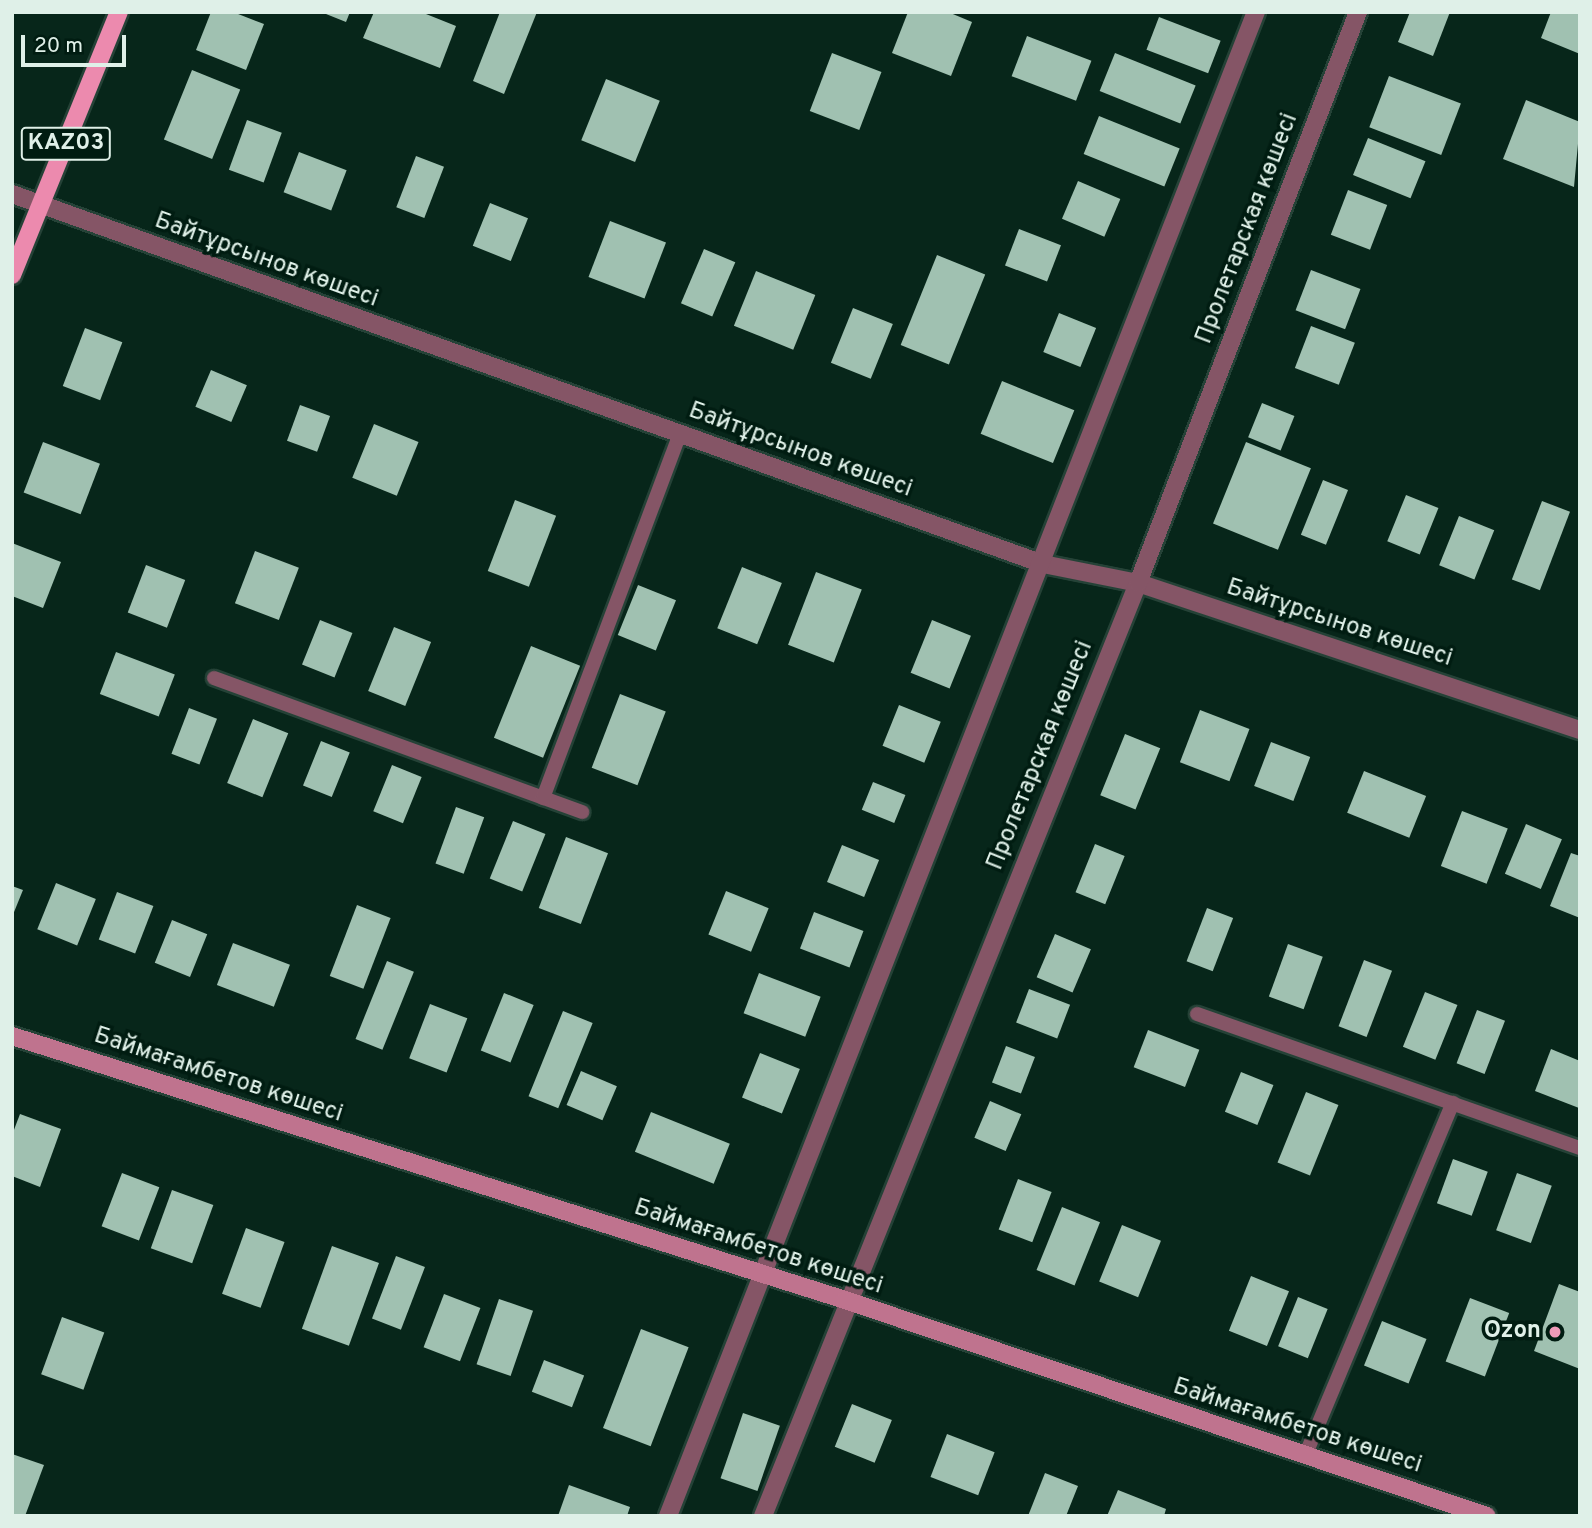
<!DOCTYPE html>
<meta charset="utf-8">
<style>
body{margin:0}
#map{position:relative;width:1592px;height:1528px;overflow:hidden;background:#07261a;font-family:Overpass,sans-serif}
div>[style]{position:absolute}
.building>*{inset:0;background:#a0c1b1;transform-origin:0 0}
.roads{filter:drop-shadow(2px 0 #254237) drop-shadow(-2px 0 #254237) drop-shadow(0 2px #254237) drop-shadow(0 -2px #254237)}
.service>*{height:14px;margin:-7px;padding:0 7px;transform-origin:7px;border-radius:7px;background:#855566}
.minor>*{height:18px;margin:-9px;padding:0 9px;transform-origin:9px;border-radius:9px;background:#855566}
.secondary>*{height:18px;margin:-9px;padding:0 9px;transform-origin:9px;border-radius:9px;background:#bf738e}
.primary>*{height:18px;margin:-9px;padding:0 9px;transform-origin:9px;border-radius:9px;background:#ec8aae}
.dots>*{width:19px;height:19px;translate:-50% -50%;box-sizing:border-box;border:4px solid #001c11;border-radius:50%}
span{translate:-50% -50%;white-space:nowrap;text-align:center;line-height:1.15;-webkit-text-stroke:7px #001c11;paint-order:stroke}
.shield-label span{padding:2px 5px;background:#001c11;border:2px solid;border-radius:5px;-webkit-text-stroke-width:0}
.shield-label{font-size:23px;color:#dff0e8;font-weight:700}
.street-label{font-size:24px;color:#dff0e8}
.poi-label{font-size:24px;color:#dff0e8;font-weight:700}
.right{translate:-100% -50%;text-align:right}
.frame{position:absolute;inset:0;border:14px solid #dff0e8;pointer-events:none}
.scale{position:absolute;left:21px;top:35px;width:105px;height:32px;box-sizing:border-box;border:4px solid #dff0e8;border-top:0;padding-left:9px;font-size:21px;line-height:24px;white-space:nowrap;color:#dff0e8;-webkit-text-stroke:5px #001c11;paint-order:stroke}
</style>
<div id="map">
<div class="building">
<i style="clip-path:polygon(211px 12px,233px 12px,264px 24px,246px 70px,196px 50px)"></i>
<i style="clip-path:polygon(321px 12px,350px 12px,346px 22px)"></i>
<i style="clip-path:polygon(374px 12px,421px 12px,456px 26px,440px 68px,363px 38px)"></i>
<i style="clip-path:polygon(500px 12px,537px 12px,504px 94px,473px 81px)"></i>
<i style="clip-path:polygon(908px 12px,948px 12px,972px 22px,951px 76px,892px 53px)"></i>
<i style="clip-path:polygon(1410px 12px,1450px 12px,1433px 56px,1398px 42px)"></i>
<i style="clip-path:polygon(1551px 12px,1580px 12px,1580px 54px,1541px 38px)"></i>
<i style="left:1159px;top:17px;width:66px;height:35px;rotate:21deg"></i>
<i style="left:1027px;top:36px;width:69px;height:43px;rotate:21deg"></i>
<i style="left:832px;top:53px;width:53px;height:62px;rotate:21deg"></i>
<i style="left:1115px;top:53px;width:87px;height:41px;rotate:22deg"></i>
<i style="left:192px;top:70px;width:52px;height:75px;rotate:22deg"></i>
<i style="left:1389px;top:76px;width:77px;height:55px;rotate:21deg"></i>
<i style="left:606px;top:79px;width:58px;height:66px;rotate:22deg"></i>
<i style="clip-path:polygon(1526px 100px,1580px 122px,1574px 187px,1503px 159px)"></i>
<i style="left:1099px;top:116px;width:87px;height:41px;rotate:22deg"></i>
<i style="left:247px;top:120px;width:37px;height:53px;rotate:20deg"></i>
<i style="left:1368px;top:138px;width:62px;height:40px;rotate:22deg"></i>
<i style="left:299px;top:152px;width:51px;height:43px;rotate:21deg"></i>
<i style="left:416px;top:156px;width:30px;height:55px;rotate:21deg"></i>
<i style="left:1078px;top:181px;width:46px;height:41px;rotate:23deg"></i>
<i style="left:1348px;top:190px;width:42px;height:48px;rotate:21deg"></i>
<i style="left:490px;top:203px;width:41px;height:46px;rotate:22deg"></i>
<i style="left:610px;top:221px;width:60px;height:60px;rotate:21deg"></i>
<i style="left:1019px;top:229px;width:45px;height:39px;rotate:21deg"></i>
<i style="left:704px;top:249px;width:34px;height:59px;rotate:23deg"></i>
<i style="left:937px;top:255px;width:52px;height:97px;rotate:22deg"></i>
<i style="left:1311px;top:270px;width:53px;height:43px;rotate:21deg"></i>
<i style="left:756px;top:271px;width:64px;height:59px;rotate:22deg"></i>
<i style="left:853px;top:308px;width:43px;height:59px;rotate:22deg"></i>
<i style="left:1059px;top:313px;width:40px;height:42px;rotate:22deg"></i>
<i style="left:1311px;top:326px;width:47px;height:45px;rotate:21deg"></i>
<i style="left:85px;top:328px;width:40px;height:62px;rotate:21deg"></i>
<i style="left:211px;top:370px;width:39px;height:40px;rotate:23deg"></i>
<i style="left:1002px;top:381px;width:78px;height:57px;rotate:22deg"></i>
<i style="left:1262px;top:403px;width:35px;height:37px;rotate:22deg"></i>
<i style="left:300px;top:405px;width:32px;height:38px;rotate:20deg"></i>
<i style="left:374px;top:424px;width:48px;height:58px;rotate:22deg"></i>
<i style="left:43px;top:442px;width:61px;height:54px;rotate:21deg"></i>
<i style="left:1246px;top:442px;width:70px;height:88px;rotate:22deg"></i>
<i style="left:1323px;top:480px;width:27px;height:59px;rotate:22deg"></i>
<i style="left:1406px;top:495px;width:35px;height:50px;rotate:22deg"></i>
<i style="left:515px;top:500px;width:44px;height:76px;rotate:21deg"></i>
<i style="left:1542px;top:501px;width:30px;height:84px;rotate:21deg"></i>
<i style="left:1459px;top:516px;width:38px;height:53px;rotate:22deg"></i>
<i style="clip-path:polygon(12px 543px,61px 562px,43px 608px,12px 596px)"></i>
<i style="left:255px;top:551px;width:47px;height:56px;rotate:21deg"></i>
<i style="left:146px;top:565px;width:42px;height:51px;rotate:21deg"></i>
<i style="left:742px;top:567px;width:43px;height:66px;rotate:22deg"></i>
<i style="left:816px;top:572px;width:49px;height:78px;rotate:21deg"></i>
<i style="left:638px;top:585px;width:41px;height:54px;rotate:22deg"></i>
<i style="left:320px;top:620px;width:35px;height:48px;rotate:22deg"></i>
<i style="left:932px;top:620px;width:42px;height:57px;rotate:22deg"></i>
<i style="left:394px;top:627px;width:40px;height:69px;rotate:22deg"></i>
<i style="left:531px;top:646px;width:53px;height:99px;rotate:22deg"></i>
<i style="left:116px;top:652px;width:63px;height:45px;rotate:21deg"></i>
<i style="left:620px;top:694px;width:49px;height:79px;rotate:21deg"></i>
<i style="left:899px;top:705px;width:45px;height:44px;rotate:22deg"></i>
<i style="left:189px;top:708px;width:30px;height:49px;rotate:21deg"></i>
<i style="left:1200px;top:710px;width:53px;height:56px;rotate:21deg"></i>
<i style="left:253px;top:719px;width:38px;height:69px;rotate:22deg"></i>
<i style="left:1125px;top:734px;width:38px;height:66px;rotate:22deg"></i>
<i style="left:321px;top:741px;width:31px;height:48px;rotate:22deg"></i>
<i style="left:1271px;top:742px;width:42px;height:47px;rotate:21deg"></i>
<i style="left:392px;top:765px;width:32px;height:50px;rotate:22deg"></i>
<i style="left:1364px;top:771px;width:67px;height:45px;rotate:22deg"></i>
<i style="left:873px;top:782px;width:35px;height:30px;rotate:22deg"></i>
<i style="left:456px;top:807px;width:30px;height:60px;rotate:20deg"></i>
<i style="left:1462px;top:811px;width:49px;height:59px;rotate:21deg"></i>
<i style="left:513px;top:821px;width:35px;height:62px;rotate:22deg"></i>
<i style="left:1526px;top:824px;width:39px;height:54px;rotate:23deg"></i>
<i style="left:566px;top:837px;width:45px;height:76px;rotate:21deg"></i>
<i style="left:1095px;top:844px;width:32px;height:52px;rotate:22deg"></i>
<i style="left:842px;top:845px;width:40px;height:40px;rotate:22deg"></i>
<i style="clip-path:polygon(1571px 853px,1580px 856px,1580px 918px,1550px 906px)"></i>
<i style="left:56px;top:883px;width:43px;height:50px;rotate:22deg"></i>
<i style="clip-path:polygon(12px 886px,23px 890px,12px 917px)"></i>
<i style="left:726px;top:891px;width:46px;height:47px;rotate:22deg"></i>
<i style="left:117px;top:892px;width:39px;height:51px;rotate:21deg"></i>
<i style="left:357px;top:905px;width:36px;height:76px;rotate:21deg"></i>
<i style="left:1207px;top:908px;width:28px;height:57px;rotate:21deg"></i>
<i style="left:814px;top:912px;width:53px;height:39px;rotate:21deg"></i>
<i style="left:172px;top:920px;width:38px;height:46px;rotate:22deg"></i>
<i style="left:1055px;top:934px;width:39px;height:47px;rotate:23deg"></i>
<i style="left:233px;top:943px;width:61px;height:45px;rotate:21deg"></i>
<i style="left:1288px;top:944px;width:37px;height:56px;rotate:20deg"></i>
<i style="left:1364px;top:960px;width:30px;height:71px;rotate:21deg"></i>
<i style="left:387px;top:961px;width:29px;height:84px;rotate:22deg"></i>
<i style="left:759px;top:973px;width:66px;height:43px;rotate:21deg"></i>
<i style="left:1029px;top:989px;width:44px;height:36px;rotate:21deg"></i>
<i style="left:1425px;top:992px;width:35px;height:59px;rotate:22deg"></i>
<i style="left:504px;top:993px;width:32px;height:62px;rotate:22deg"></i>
<i style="left:430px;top:1004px;width:40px;height:58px;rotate:21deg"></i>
<i style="left:1477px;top:1010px;width:30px;height:57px;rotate:21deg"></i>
<i style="left:563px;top:1011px;width:32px;height:92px;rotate:22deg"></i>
<i style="left:1148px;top:1030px;width:55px;height:40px;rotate:21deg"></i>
<i style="left:1006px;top:1046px;width:31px;height:39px;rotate:21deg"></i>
<i style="clip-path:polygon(1551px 1049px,1580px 1061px,1579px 1108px,1535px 1091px)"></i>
<i style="left:760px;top:1053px;width:43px;height:48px;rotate:22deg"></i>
<i style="left:581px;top:1071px;width:39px;height:37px;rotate:23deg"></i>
<i style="left:1241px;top:1072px;width:35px;height:43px;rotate:22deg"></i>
<i style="left:1306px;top:1092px;width:35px;height:76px;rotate:22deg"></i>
<i style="left:990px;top:1101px;width:34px;height:40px;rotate:23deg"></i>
<i style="left:651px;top:1112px;width:85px;height:43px;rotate:22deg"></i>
<i style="clip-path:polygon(20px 1114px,61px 1129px,40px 1187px,12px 1176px,12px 1135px)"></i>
<i style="left:1453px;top:1159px;width:37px;height:47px;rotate:20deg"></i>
<i style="left:122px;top:1173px;width:40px;height:57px;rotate:21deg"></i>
<i style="left:1517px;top:1173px;width:37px;height:61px;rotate:20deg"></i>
<i style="left:1018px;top:1179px;width:36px;height:54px;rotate:21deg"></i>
<i style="left:172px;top:1190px;width:44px;height:62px;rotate:20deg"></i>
<i style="left:1062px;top:1207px;width:41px;height:68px;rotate:22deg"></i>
<i style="left:1122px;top:1225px;width:42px;height:61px;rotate:22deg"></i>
<i style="left:246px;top:1228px;width:41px;height:70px;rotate:20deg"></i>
<i style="left:332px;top:1246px;width:50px;height:88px;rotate:20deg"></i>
<i style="left:396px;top:1256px;width:31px;height:67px;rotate:21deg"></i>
<i style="left:1251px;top:1276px;width:41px;height:59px;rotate:22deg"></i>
<i style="clip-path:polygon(1559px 1284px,1580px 1292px,1580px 1369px,1534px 1351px)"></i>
<i style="left:444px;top:1294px;width:39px;height:57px;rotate:21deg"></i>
<i style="left:1298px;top:1297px;width:32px;height:53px;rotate:22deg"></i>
<i style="left:1470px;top:1298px;width:42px;height:68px;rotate:21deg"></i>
<i style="left:499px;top:1299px;width:36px;height:69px;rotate:19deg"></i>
<i style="left:62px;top:1317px;width:45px;height:61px;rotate:20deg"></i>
<i style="left:1382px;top:1321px;width:48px;height:48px;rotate:22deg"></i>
<i style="left:641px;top:1329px;width:51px;height:106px;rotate:21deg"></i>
<i style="left:544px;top:1360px;width:43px;height:34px;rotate:21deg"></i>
<i style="left:852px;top:1404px;width:43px;height:46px;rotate:22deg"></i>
<i style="left:743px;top:1413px;width:39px;height:69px;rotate:19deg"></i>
<i style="left:947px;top:1434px;width:51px;height:46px;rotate:21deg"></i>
<i style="clip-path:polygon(12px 1454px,44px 1465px,25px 1516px,12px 1516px)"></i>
<i style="clip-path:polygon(1045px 1473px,1078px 1486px,1066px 1516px,1028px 1516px)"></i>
<i style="clip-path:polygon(569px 1485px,630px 1507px,627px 1516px,558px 1516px)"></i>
<i style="clip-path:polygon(1118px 1490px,1166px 1509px,1164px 1516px,1107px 1516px)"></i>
</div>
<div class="roads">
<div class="service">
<i style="left:214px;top:678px;width:392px;rotate:20deg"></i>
<i style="left:543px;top:798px;width:389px;rotate:-69.4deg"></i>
<i style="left:1197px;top:1014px;width:406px;rotate:19.3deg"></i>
<i style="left:1305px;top:1456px;width:383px;rotate:-67.3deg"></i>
</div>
<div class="minor">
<i style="left:12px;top:194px;width:1095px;rotate:19.74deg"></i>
<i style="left:1043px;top:564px;width:97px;rotate:11.3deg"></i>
<i style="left:1138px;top:583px;width:466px;rotate:18.4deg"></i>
<i style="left:668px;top:1516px;width:1615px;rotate:-68.65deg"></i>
<i style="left:763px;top:1516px;width:1006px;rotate:-68.1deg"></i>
<i style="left:1138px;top:583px;width:612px;rotate:-68.93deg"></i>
</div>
<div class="secondary">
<i style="left:12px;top:1036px;width:874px;rotate:17.58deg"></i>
<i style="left:845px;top:1300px;width:677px;rotate:18.6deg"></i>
</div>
<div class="primary">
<i style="left:12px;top:275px;width:284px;rotate:-67.9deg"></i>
</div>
</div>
<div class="dots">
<i style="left:1555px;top:1332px;background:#ef9ab8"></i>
</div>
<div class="shield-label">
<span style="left:66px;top:144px">KАZ03</span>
</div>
<div class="street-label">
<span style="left:1248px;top:229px;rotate:-69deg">Пролетарская көшесі</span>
<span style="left:266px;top:261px;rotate:20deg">Байтұрсынов көшесі</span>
<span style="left:800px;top:451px;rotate:20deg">Байтұрсынов көшесі</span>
<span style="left:1339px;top:624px;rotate:18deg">Байтұрсынов көшесі</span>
<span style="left:1041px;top:756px;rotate:-68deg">Пролетарская көшесі</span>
<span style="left:218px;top:1076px;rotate:18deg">Баймағамбетов көшесі</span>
<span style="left:758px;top:1248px;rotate:18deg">Баймағамбетов көшесі</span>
<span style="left:1297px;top:1427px;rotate:18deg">Баймағамбетов көшесі</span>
</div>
<div class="poi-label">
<span class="right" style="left:1541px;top:1332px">Ozon</span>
</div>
<div class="frame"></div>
<div class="scale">20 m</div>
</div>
